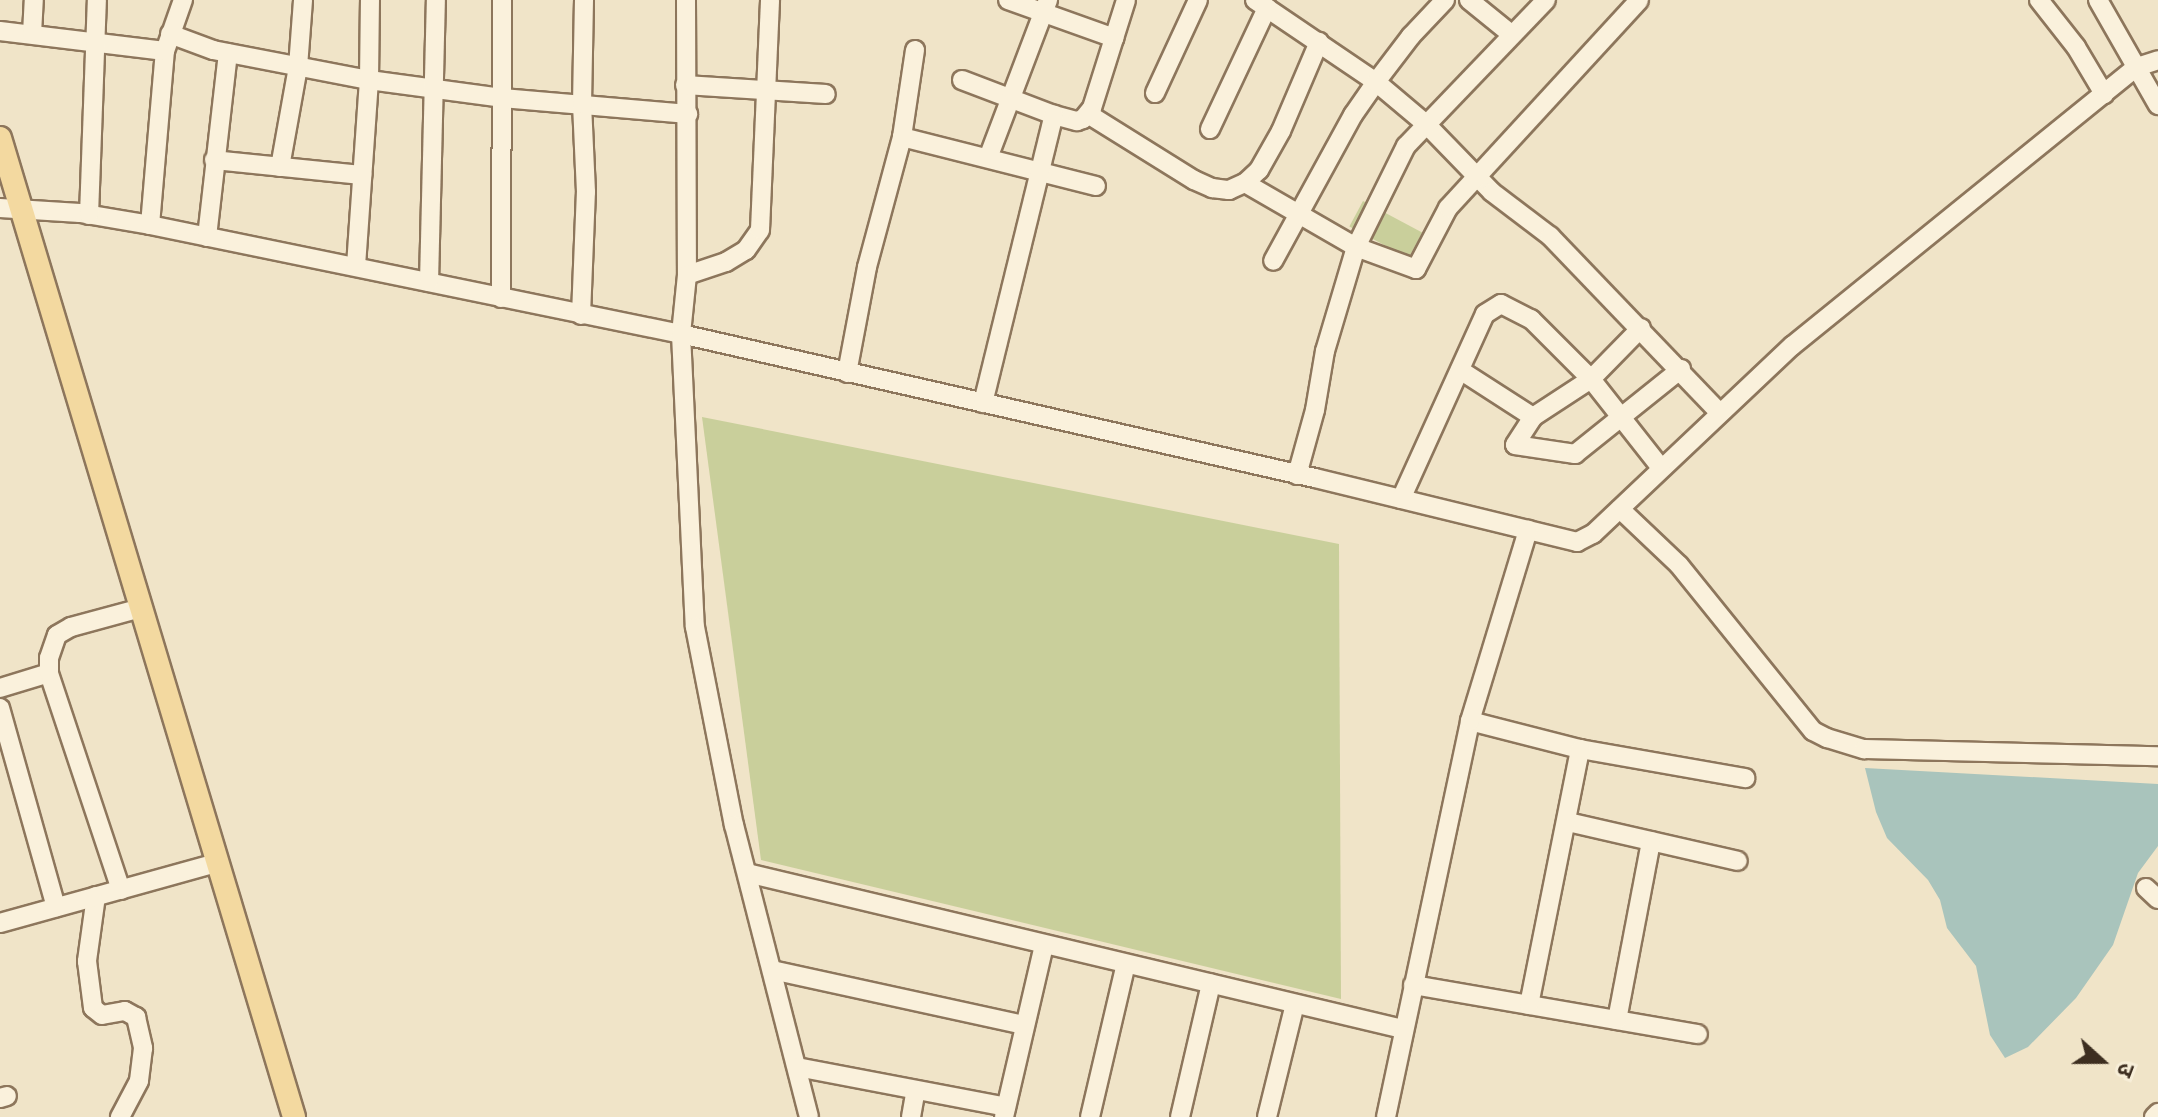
<!DOCTYPE html>
<meta charset="utf-8">
<style>
body{margin:0}
#map{position:relative;width:2158px;height:1117px;overflow:hidden;background:#f0e4c8;font-family:Spectral,"Noto Sans Devanagari",serif}
div>[style]{position:absolute}
.green>*{inset:0;background:#c9cf9b;transform-origin:0 0}
.water>*{inset:0;background:#a9c4bc}
.roads{filter:drop-shadow(2px 0 #8d765c) drop-shadow(-2px 0 #8d765c) drop-shadow(0 2px #8d765c) drop-shadow(0 -2px #8d765c)}
.minor>*{height:18px;margin:-9px;padding:0 9px;transform-origin:9px;border-radius:9px;background:#faf1dc}
.major>*{height:22px;margin:-11px;padding:0 11px;transform-origin:11px;border-radius:11px;background:#f3d9a0}
span{translate:-50% -50%;white-space:nowrap;text-align:center;line-height:1.15;-webkit-text-stroke:7px #f7eed8;paint-order:stroke}
.north{position:absolute;left:2062px;top:1021px;width:80px;height:80px;-webkit-text-stroke:6px #f7eed8;paint-order:stroke;rotate:111deg;font-size:22px;font-weight:700;line-height:32px;text-align:center;color:#3d2e20}
.north::after{content:'';display:block;margin:auto;width:28px;height:36px;background:#3d2e20;clip-path:polygon(50% 0,100% 100%,50% 72%,0 100%)}
</style>
<div id="map">
<div class="green">
<i style="left:1363px;top:201px;width:67px;height:29px;rotate:28deg"></i>
<i style="clip-path:polygon(702px 417px,1339px 544px,1341px 999px,761px 860px)"></i>
</div>
<div class="water">
<i style="clip-path:polygon(1865px 768px,2158px 784px,2158px 846px,2138px 873px,2113px 945px,2076px 998px,2028px 1047px,2005px 1058px,1990px 1035px,1976px 966px,1947px 928px,1940px 900px,1928px 880px,1887px 838px,1876px 812px)"></i>
</div>
<div class="roads">
<div class="minor">
<i style="left:686px;top:0;width:275px;rotate:89.8deg"></i>
<i style="left:687px;top:275px;width:59px;rotate:95.8deg"></i>
<i style="left:681px;top:334px;width:293px;rotate:87.3deg"></i>
<i style="left:695px;top:627px;width:202px;rotate:78.9deg"></i>
<i style="left:734px;top:825px;width:301px;rotate:75.6deg"></i>
<i style="left:1008px;top:0;width:113px;rotate:19.7deg"></i>
<i style="left:1255px;top:0;width:146px;rotate:34.1deg"></i>
<i style="left:1376px;top:82px;width:40px;rotate:124.9deg"></i>
<i style="left:1353px;top:115px;width:166px;rotate:118.7deg"></i>
<i style="left:1445px;top:0;width:50px;rotate:133.4deg"></i>
<i style="left:1411px;top:36px;width:58px;rotate:127.3deg"></i>
<i style="left:1376px;top:82px;width:67px;rotate:40.1deg"></i>
<i style="left:1427px;top:125px;width:93px;rotate:45.9deg"></i>
<i style="left:1492px;top:192px;width:73px;rotate:37.2deg"></i>
<i style="left:1550px;top:236px;width:245px;rotate:46.2deg"></i>
<i style="left:1469px;top:0;width:54px;rotate:39deg"></i>
<i style="left:2039px;top:0;width:60px;rotate:51.8deg"></i>
<i style="left:2076px;top:47px;width:55px;rotate:59.2deg"></i>
<i style="left:2098px;top:0;width:121px;rotate:60.3deg"></i>
<i style="left:0;top:31px;width:166px;rotate:6.9deg"></i>
<i style="left:32px;top:34px;width:34px;rotate:-87deg"></i>
<i style="left:170px;top:34px;width:46px;rotate:20.4deg"></i>
<i style="left:213px;top:50px;width:159px;rotate:10.9deg"></i>
<i style="left:369px;top:80px;width:134px;rotate:7.7deg"></i>
<i style="left:502px;top:98px;width:187px;rotate:4.9deg"></i>
<i style="left:962px;top:80px;width:98px;rotate:20.8deg"></i>
<i style="left:1054px;top:115px;width:24px;rotate:15deg"></i>
<i style="left:1077px;top:121px;width:6px;rotate:-18deg"></i>
<i style="left:1083px;top:119px;width:14px;rotate:-51deg"></i>
<i style="left:1092px;top:108px;width:113px;rotate:-72.5deg"></i>
<i style="left:685px;top:85px;width:141px;rotate:3.7deg"></i>
<i style="left:1155px;top:93px;width:102px;rotate:-65.2deg"></i>
<i style="left:1088px;top:114px;width:125px;rotate:31.9deg"></i>
<i style="left:1194px;top:180px;width:20px;rotate:24deg"></i>
<i style="left:1212px;top:188px;width:17px;rotate:7deg"></i>
<i style="left:1229px;top:190px;width:17px;rotate:-24deg"></i>
<i style="left:1245px;top:183px;width:19px;rotate:-43deg"></i>
<i style="left:1259px;top:170px;width:45px;rotate:-60.6deg"></i>
<i style="left:1281px;top:131px;width:97px;rotate:-66.9deg"></i>
<i style="left:1210px;top:129px;width:134px;rotate:-64.8deg"></i>
<i style="left:902px;top:137px;width:200px;rotate:14.2deg"></i>
<i style="left:988px;top:158px;width:169px;rotate:-69.2deg"></i>
<i style="left:214px;top:160px;width:149px;rotate:5.8deg"></i>
<i style="left:280px;top:167px;width:102px;rotate:-79.8deg"></i>
<i style="left:298px;top:67px;width:67px;rotate:-85.7deg"></i>
<i style="left:1245px;top:183px;width:128px;rotate:30deg"></i>
<i style="left:1356px;top:247px;width:113px;rotate:-63.7deg"></i>
<i style="left:1406px;top:146px;width:202px;rotate:-46.2deg"></i>
<i style="left:0;top:208px;width:80px;rotate:3.6deg"></i>
<i style="left:80px;top:213px;width:71px;rotate:9.7deg"></i>
<i style="left:150px;top:225px;width:542px;rotate:11.6deg"></i>
<i style="left:681px;top:334px;width:650px;rotate:12.8deg"></i>
<i style="left:1315px;top:478px;width:270px;rotate:13.7deg"></i>
<i style="left:1577px;top:542px;width:18px;rotate:-27deg"></i>
<i style="left:1593px;top:534px;width:274px;rotate:-43.4deg"></i>
<i style="left:1792px;top:346px;width:444px;rotate:-39deg"></i>
<i style="left:2137px;top:67px;width:22px;rotate:-18deg"></i>
<i style="left:89px;top:215px;width:215px;rotate:-87.9deg"></i>
<i style="left:150px;top:225px;width:175px;rotate:-85.1deg"></i>
<i style="left:165px;top:51px;width:54px;rotate:-70.6deg"></i>
<i style="left:207px;top:237px;width:185px;rotate:-83.5deg"></i>
<i style="left:356px;top:266px;width:186px;rotate:-86deg"></i>
<i style="left:369px;top:80px;width:80px;rotate:-89.3deg"></i>
<i style="left:687px;top:275px;width:41px;rotate:-18.4deg"></i>
<i style="left:726px;top:262px;width:23px;rotate:-31deg"></i>
<i style="left:746px;top:250px;width:24px;rotate:-55deg"></i>
<i style="left:760px;top:230px;width:230px;rotate:-87.5deg"></i>
<i style="left:429px;top:282px;width:282px;rotate:-88.6deg"></i>
<i style="left:501px;top:298px;width:298px;rotate:-89.8deg"></i>
<i style="left:581px;top:315px;width:123px;rotate:-87.7deg"></i>
<i style="left:586px;top:192px;width:88px;rotate:-92.6deg"></i>
<i style="left:582px;top:104px;width:104px;rotate:-88.9deg"></i>
<i style="left:1641px;top:328px;width:71px;rotate:134.4deg"></i>
<i style="left:1591px;top:379px;width:69px;rotate:146.8deg"></i>
<i style="left:1533px;top:417px;width:33px;rotate:123deg"></i>
<i style="left:1515px;top:445px;width:61px;rotate:8.5deg"></i>
<i style="left:1575px;top:454px;width:136px;rotate:-38.7deg"></i>
<i style="left:1460px;top:370px;width:87px;rotate:32.8deg"></i>
<i style="left:847px;top:373px;width:108px;rotate:-79.3deg"></i>
<i style="left:867px;top:267px;width:135px;rotate:-74.9deg"></i>
<i style="left:902px;top:137px;width:88px;rotate:-81.5deg"></i>
<i style="left:983px;top:403px;width:297px;rotate:-76.2deg"></i>
<i style="left:1297px;top:475px;width:67px;rotate:-74.5deg"></i>
<i style="left:1315px;top:410px;width:60px;rotate:-80.4deg"></i>
<i style="left:1325px;top:351px;width:109px;rotate:-73.4deg"></i>
<i style="left:1356px;top:247px;width:64px;rotate:20.1deg"></i>
<i style="left:1416px;top:269px;width:69px;rotate:-62.3deg"></i>
<i style="left:1448px;top:208px;width:282px;rotate:-47.4deg"></i>
<i style="left:1401px;top:499px;width:203px;rotate:-65.6deg"></i>
<i style="left:1485px;top:314px;width:19px;rotate:-32deg"></i>
<i style="left:1501px;top:304px;width:34px;rotate:27deg"></i>
<i style="left:1531px;top:319px;width:85px;rotate:45deg"></i>
<i style="left:1591px;top:379px;width:113px;rotate:51.8deg"></i>
<i style="left:1620px;top:509px;width:81px;rotate:43.5deg"></i>
<i style="left:1679px;top:565px;width:213px;rotate:51.1deg"></i>
<i style="left:1813px;top:731px;width:16px;rotate:27deg"></i>
<i style="left:1827px;top:738px;width:39px;rotate:17deg"></i>
<i style="left:1864px;top:749px;width:294px;rotate:1.4deg"></i>
<i style="left:0;top:688px;width:51px;rotate:-17deg"></i>
<i style="left:0;top:708px;width:207px;rotate:74.3deg"></i>
<i style="left:1470px;top:721px;width:114px;rotate:14.3deg"></i>
<i style="left:1580px;top:749px;width:168px;rotate:10deg"></i>
<i style="left:1568px;top:822px;width:174px;rotate:12.9deg"></i>
<i style="left:747px;top:873px;width:674px;rotate:13.38deg"></i>
<i style="left:2146px;top:888px;width:16px;rotate:43deg"></i>
<i style="left:121px;top:890px;width:229px;rotate:-108.4deg"></i>
<i style="left:49px;top:673px;width:15px;rotate:-90deg"></i>
<i style="left:49px;top:658px;width:24px;rotate:-71deg"></i>
<i style="left:57px;top:635px;width:16px;rotate:-30deg"></i>
<i style="left:71px;top:627px;width:73px;rotate:-15.2deg"></i>
<i style="left:96px;top:896px;width:66px;rotate:97.9deg"></i>
<i style="left:87px;top:961px;width:47px;rotate:82.7deg"></i>
<i style="left:93px;top:1008px;width:11px;rotate:38deg"></i>
<i style="left:102px;top:1015px;width:23px;rotate:-10deg"></i>
<i style="left:125px;top:1011px;width:13px;rotate:29deg"></i>
<i style="left:136px;top:1017px;width:32px;rotate:77deg"></i>
<i style="left:143px;top:1048px;width:33px;rotate:97deg"></i>
<i style="left:139px;top:1081px;width:41px;rotate:117.8deg"></i>
<i style="left:0;top:923px;width:224px;rotate:-15.5deg"></i>
<i style="left:772px;top:970px;width:259px;rotate:12.3deg"></i>
<i style="left:1413px;top:985px;width:289px;rotate:9.8deg"></i>
<i style="left:1529px;top:1005px;width:261px;rotate:-78.7deg"></i>
<i style="left:1617px;top:1020px;width:182px;rotate:-79.2deg"></i>
<i style="left:797px;top:1067px;width:213px;rotate:10.8deg"></i>
<i style="left:0;top:1098px;width:7px;rotate:-16deg"></i>
<i style="left:911px;top:1117px;width:27px;rotate:-80deg"></i>
<i style="left:1004px;top:1117px;width:177px;rotate:-76.9deg"></i>
<i style="left:1090px;top:1117px;width:157px;rotate:-76.8deg"></i>
<i style="left:1180px;top:1117px;width:137px;rotate:-76.9deg"></i>
<i style="left:1267px;top:1117px;width:116px;rotate:-76.1deg"></i>
<i style="left:1386px;top:1117px;width:405px;rotate:-78deg"></i>
<i style="left:1470px;top:721px;width:200px;rotate:-73.1deg"></i>
<i style="left:2154px;top:1117px;width:6px;rotate:-45deg"></i>
</div>
<div class="major">
<i style="left:0;top:138px;width:1022px;rotate:73.28deg"></i>
</div>
</div>
<div class="north">उ</div>
</div>
